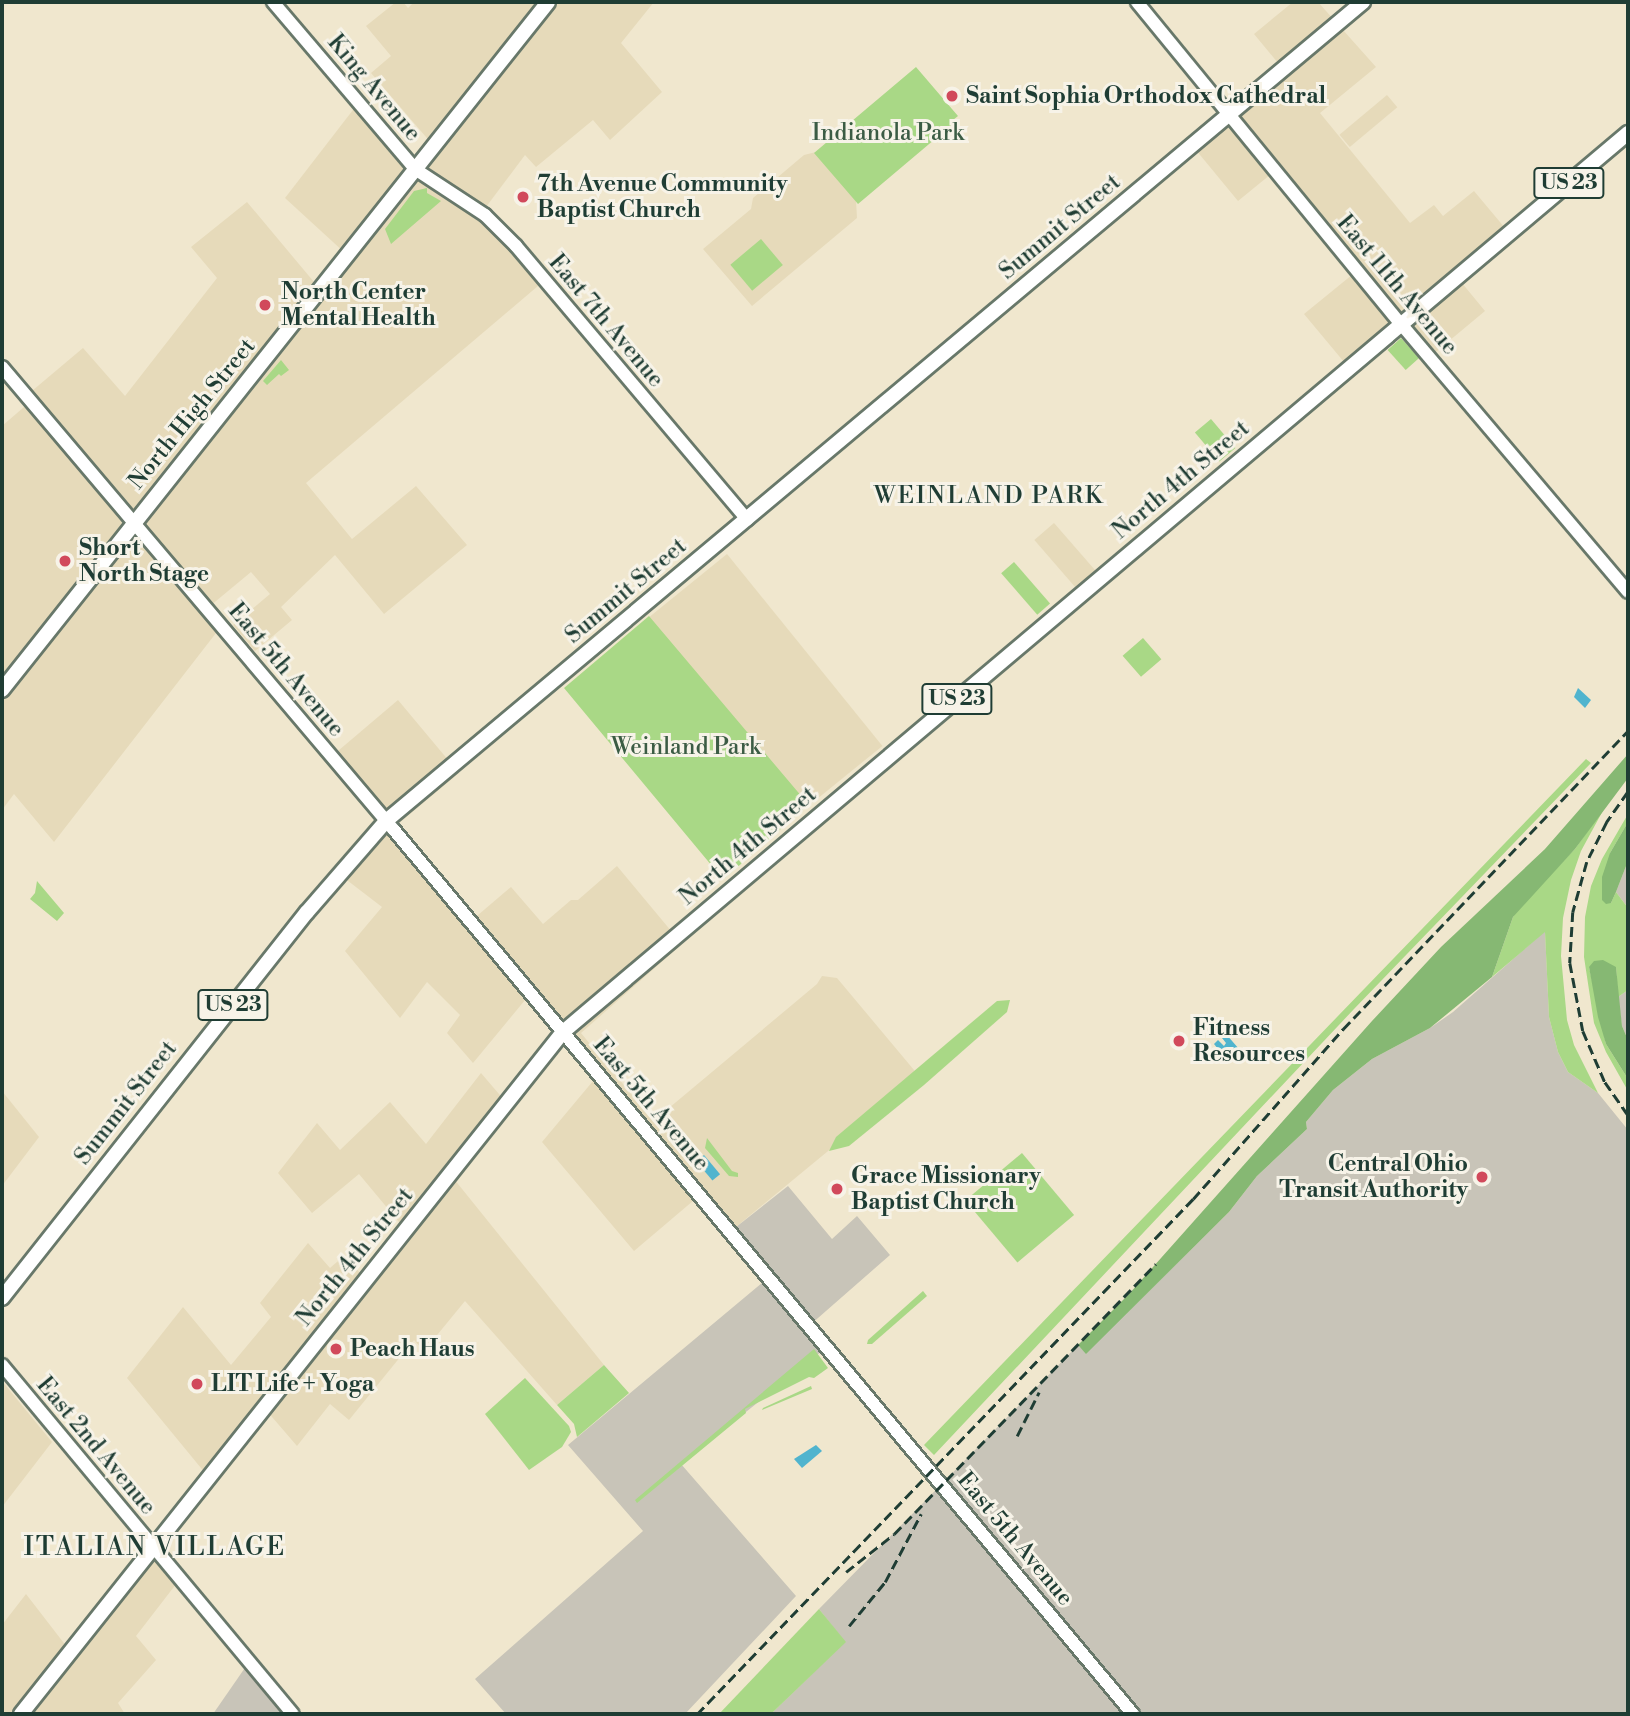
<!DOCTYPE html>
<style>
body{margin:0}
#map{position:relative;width:1630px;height:1716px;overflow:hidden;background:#f0e7ce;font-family:"Libre Bodoni",serif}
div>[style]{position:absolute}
.built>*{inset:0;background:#e6daba;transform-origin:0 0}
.industrial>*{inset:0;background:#c8c4b8}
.green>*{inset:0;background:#a9d886;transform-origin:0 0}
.forest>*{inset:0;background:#86b873}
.water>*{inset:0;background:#50b4ce;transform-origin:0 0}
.roads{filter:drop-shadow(2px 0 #68786a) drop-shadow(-2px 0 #68786a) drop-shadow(0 2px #68786a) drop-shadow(0 -2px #68786a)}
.secondary>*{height:12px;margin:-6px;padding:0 6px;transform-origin:6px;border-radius:6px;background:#fff}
.primary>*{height:14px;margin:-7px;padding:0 7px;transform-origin:7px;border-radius:7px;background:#fff}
.rail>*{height:2.5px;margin-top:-1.25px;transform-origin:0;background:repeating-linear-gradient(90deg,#1f3d34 0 10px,transparent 0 15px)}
.dots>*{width:19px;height:19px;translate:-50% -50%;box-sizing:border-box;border:4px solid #f7f3e8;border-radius:50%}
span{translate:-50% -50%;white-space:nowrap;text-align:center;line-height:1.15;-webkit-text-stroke:6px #f7f3e8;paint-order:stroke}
.shield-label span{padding:2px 5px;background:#f7f3e8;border:2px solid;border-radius:5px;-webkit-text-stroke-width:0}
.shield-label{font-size:21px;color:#1f3d34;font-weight:700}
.street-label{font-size:23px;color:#1f3d34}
.poi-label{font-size:23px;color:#1f3d34;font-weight:700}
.left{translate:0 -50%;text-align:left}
.right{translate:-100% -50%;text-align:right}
.park-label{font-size:23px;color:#3b5c44}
.neighbourhood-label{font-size:24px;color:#1f3d34;letter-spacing:2px}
.quarter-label{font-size:26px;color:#1f3d34;letter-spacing:2px}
.frame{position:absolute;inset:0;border:4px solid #1f3d34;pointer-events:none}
</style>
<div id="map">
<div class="built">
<i style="clip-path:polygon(396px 2px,403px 2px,408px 8px,414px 2px,654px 2px,621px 43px,662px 92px,610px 140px,593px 120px,536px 167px,525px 155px,483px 211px,545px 280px,306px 483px,352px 539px,416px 486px,467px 545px,384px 614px,335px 555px,281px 607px,292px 620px,255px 651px,233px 625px,270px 594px,251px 572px,210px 606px,223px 624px,54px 842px,14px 794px,2px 810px,2px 426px,31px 401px,26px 396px,83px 348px,125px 396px,217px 278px,191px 247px,247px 202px,319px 288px,432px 144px,371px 73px,391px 56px,366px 26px)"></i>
<i style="clip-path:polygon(1293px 2px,1318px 2px,1376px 67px,1320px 113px,1410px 223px,1434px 205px,1443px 216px,1474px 191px,1510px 234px,1457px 277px,1485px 311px,1431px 356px,1404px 323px,1349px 368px,1304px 314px,1358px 270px,1276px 170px,1238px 201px,1191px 144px,1283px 69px,1254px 34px)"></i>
<i style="left:1387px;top:95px;width:16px;height:62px;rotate:50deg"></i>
<i style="clip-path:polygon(356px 106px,411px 170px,345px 253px,285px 198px)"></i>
<i style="clip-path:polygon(816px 152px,856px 201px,857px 218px,752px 306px,703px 249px,751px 209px,753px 198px,804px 155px)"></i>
<i style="left:1054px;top:523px;width:72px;height:26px;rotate:49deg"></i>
<i style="left:727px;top:554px;width:247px;height:100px;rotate:51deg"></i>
<i style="clip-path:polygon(398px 700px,459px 773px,392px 829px,471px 921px,511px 887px,543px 924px,571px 900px,578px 900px,617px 866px,682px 944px,581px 1033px,651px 1118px,657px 1118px,817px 984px,822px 976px,837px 978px,919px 1076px,731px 1231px,700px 1195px,634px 1251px,542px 1142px,598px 1075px,530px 994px,473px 1063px,447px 1033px,460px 1015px,427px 982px,400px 1018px,345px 951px,382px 907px,339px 874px,385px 819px,332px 756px)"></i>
<i style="clip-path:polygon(481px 1073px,505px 1101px,450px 1174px,604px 1365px,557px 1405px,465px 1301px,424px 1351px,414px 1340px,349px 1420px,330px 1404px,297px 1446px,266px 1410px,210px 1479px,127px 1378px,183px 1307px,231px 1365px,271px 1317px,260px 1303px,308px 1243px,330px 1268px,345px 1255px,365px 1279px,404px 1228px,359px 1174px,312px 1213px,278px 1173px,317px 1123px,340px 1150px,390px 1102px,426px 1144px)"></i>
<i style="clip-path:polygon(2px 1091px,39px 1137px,2px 1186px)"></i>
<i style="clip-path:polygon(2px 1381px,52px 1442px,2px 1507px)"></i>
<i style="clip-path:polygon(153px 1548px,180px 1579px,136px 1636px,156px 1660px,118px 1703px,125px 1714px,2px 1714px,2px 1625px,26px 1594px,70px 1651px)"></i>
</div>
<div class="industrial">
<i style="clip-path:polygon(1628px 861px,1628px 908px,1616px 892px)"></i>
<i style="clip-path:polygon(1545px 931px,1549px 1017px,1558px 1052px,1568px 1072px,1598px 1093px,1628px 1130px,1628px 1714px,771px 1714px,845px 1642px,819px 1609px,1078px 1345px,1086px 1353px,1229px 1212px,1257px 1176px,1307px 1129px,1306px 1122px,1333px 1090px,1372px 1059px,1430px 1028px,1453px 1012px)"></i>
<i style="clip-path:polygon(1628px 990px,1628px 1040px,1622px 1026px,1618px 997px)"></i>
<i style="clip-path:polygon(788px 1186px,832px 1239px,857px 1216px,890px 1255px,810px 1325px,827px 1347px,681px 1464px,796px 1596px,685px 1714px,506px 1714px,475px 1679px,643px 1531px,568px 1445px,769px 1277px,731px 1231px)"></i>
<i style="clip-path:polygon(249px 1662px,294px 1714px,213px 1714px)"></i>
</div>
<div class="green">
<i style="clip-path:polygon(916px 67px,958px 116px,953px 120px,954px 123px,858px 204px,814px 153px)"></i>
<i style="clip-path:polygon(427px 188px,427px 193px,441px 201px,391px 244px,385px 229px,414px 191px)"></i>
<i style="left:761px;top:239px;width:34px;height:40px;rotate:50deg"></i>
<i style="left:1401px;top:338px;width:27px;height:18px;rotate:48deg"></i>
<i style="clip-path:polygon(281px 360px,289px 370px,281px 376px,279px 374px,267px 385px,263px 381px)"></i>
<i style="left:1211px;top:419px;width:38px;height:21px;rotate:50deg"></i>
<i style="left:1014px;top:562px;width:55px;height:17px;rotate:49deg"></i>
<i style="clip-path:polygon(649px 616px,803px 798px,810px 794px,816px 798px,725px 878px,722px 878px,564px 688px)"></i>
<i style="left:1143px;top:638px;width:28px;height:27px;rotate:49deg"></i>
<i style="clip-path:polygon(1586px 759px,1591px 763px,1354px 1009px,934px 1455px,924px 1445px)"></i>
<i style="clip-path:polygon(1606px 805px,1581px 851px,1571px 880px,1563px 918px,1561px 956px,1567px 1020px,1574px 1045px,1598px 1093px,1568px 1072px,1558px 1052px,1549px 1017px,1545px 932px,1492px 977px,1513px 917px,1521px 905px,1575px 849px)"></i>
<i style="clip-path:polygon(1628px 814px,1628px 822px,1610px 853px,1611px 903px,1616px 892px,1628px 908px,1628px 990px,1618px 997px,1616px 967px,1589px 967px,1606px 1044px,1628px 1079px,1628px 1091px,1606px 1052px,1594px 1023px,1584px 957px,1585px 917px,1591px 886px,1602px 859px)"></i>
<i style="clip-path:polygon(37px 881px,64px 913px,57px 921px,30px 899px,35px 893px)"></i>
<i style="clip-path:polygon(1010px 1000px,1007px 1012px,924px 1085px,849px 1146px,829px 1151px,836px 1137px,997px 1001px)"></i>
<i style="clip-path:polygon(707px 1138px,732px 1171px,738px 1173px,738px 1177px,729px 1176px,705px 1148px)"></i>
<i style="left:1022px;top:1153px;width:81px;height:74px;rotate:50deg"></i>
<i style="clip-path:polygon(923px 1291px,927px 1296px,872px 1344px,867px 1344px,868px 1340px)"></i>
<i style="clip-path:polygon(814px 1349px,828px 1368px,814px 1378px,809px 1377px,745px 1409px,746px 1413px,637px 1503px,635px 1500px)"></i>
<i style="clip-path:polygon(604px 1365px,629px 1393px,577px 1437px,574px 1424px,557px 1405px)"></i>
<i style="clip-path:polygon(525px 1378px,569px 1426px,571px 1432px,562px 1447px,529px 1470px,485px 1414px)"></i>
<i style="clip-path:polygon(811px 1386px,812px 1389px,762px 1410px,763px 1408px)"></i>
<i style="clip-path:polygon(819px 1609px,846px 1642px,771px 1714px,719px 1714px)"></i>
</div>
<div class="forest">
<i style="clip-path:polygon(1628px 754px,1628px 778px,1575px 849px,1513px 917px,1492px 977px,1430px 1028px,1372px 1059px,1333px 1090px,1306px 1122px,1307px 1129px,1257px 1176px,1229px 1212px,1086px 1354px,1078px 1345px,1129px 1294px,1372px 1021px,1441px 947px,1545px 849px)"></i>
<i style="clip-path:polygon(1628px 822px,1628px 861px,1616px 892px,1611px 903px,1606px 904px,1602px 900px,1602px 877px,1610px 853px)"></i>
<i style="clip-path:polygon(1603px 960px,1616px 967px,1622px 1026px,1628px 1040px,1628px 1079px,1606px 1044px,1598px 1017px,1589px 967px,1594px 961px)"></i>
</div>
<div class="water">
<i style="clip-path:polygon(1578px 688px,1591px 700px,1585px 708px,1574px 697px)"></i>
<i style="clip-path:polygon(1226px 1034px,1239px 1049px,1227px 1060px,1214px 1044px,1218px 1040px,1224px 1046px,1226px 1043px,1222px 1038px)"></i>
<i style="left:704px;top:1155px;width:25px;height:10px;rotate:50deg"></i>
<i style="clip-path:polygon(816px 1445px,822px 1451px,802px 1468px,794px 1459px)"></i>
</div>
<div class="roads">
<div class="secondary">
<i style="left:273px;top:2px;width:219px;rotate:49.6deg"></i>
<i style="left:415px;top:169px;width:84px;rotate:33.3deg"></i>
<i style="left:485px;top:215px;width:44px;rotate:45deg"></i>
<i style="left:516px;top:246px;width:358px;rotate:49.8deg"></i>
<i style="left:1137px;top:2px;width:416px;rotate:50.7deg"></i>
<i style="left:1401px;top:324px;width:351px;rotate:49.7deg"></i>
<i style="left:2px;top:367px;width:607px;rotate:49.75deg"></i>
<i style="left:394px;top:830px;width:1152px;rotate:50.11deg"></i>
<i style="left:2px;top:1365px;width:454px;rotate:50.2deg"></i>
</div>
<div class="primary">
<i style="left:2px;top:690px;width:878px;rotate:-51.56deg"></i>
<i style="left:2px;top:1298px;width:492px;rotate:-51.7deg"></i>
<i style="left:307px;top:912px;width:121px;rotate:-49deg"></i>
<i style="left:386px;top:821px;width:1275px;rotate:-39.97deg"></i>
<i style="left:21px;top:1714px;width:871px;rotate:-51.53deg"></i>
<i style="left:563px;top:1032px;width:1394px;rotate:-40.17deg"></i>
</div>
</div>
<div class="rail">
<i style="left:1628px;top:792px;width:37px;rotate:125deg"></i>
<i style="left:1607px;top:822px;width:45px;rotate:116.6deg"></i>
<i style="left:1587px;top:862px;width:52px;rotate:105.6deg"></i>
<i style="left:1573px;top:912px;width:51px;rotate:93.4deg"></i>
<i style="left:1570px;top:963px;width:69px;rotate:79.2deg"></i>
<i style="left:1583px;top:1031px;width:56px;rotate:66.7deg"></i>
<i style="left:1605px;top:1082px;width:40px;rotate:55.1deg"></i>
<i style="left:1017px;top:1436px;width:49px;rotate:-63.4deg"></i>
<i style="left:846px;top:1572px;width:61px;rotate:-38.4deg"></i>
<i style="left:894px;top:1534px;width:376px;rotate:-45.9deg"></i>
<i style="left:849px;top:1626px;width:57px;rotate:-50.7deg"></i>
<i style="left:885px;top:1582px;width:77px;rotate:-62.1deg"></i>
<i style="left:697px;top:1714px;width:715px;rotate:-46.08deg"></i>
<i style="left:1193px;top:1199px;width:227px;rotate:-48.6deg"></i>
<i style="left:1343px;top:1029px;width:412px;rotate:-46.3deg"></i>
</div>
<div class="dots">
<i style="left:952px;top:96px;background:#d1495b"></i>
<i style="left:523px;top:197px;background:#d1495b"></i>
<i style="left:265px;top:305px;background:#d1495b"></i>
<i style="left:65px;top:561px;background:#d1495b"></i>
<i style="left:1179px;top:1041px;background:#d1495b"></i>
<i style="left:1482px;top:1177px;background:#d1495b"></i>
<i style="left:837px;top:1189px;background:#d1495b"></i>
<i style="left:336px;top:1349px;background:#d1495b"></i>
<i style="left:197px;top:1384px;background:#d1495b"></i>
</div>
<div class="shield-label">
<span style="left:1569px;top:183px">US 23</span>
<span style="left:957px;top:699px">US 23</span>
<span style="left:233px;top:1005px">US 23</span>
</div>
<div class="street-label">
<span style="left:374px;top:88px;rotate:50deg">King Avenue</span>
<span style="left:1060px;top:227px;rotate:-40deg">Summit Street</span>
<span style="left:1397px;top:285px;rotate:50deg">East 11th Avenue</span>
<span style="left:606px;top:321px;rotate:50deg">East 7th Avenue</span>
<span style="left:192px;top:414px;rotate:-51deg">North High Street</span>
<span style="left:1181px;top:480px;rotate:-40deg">North 4th Street</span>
<span style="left:626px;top:591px;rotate:-40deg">Summit Street</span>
<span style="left:286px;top:670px;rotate:50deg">East 5th Avenue</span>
<span style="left:748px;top:846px;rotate:-40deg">North 4th Street</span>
<span style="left:126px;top:1103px;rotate:-52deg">Summit Street</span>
<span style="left:651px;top:1104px;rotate:50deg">East 5th Avenue</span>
<span style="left:355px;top:1257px;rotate:-51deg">North 4th Street</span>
<span style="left:96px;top:1446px;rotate:50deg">East 2nd Avenue</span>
<span style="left:1015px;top:1539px;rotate:50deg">East 5th Avenue</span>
</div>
<div class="poi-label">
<span class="left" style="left:966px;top:96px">Saint Sophia Orthodox Cathedral</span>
<span class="left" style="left:537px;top:197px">7th Avenue Community<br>Baptist Church</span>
<span class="left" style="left:281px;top:305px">North Center<br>Mental Health</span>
<span class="left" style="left:79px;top:561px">Short<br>North Stage</span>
<span class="left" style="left:1193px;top:1041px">Fitness<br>Resources</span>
<span class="right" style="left:1468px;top:1177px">Central Ohio<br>Transit Authority</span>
<span class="left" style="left:851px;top:1189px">Grace Missionary<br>Baptist Church</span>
<span class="left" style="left:350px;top:1349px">Peach Haus</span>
<span class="left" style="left:211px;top:1384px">LIT Life + Yoga</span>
</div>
<div class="park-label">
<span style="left:888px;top:133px">Indianola Park</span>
<span style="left:686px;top:747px">Weinland Park</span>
</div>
<div class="neighbourhood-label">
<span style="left:989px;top:497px">WEINLAND PARK</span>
</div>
<div class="quarter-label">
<span style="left:155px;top:1548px">ITALIAN VILLAGE</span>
</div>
<div class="frame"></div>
</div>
